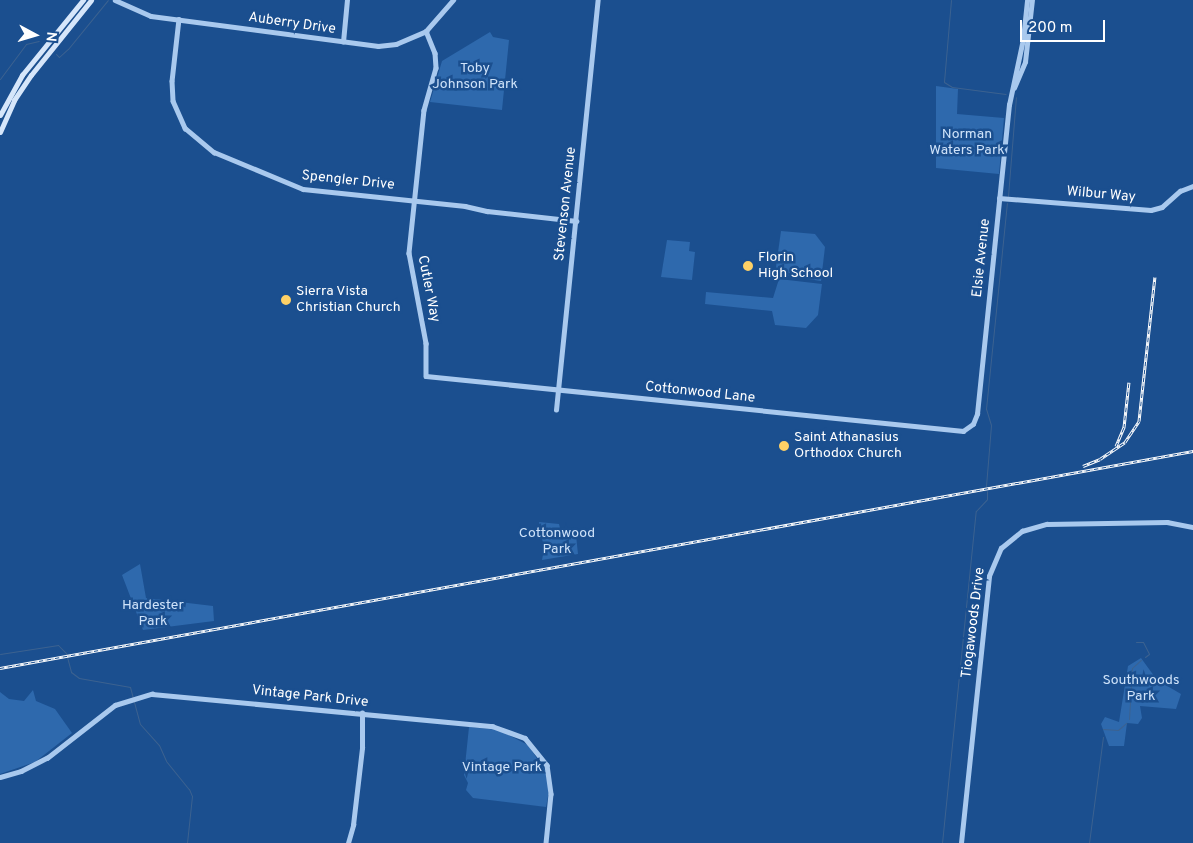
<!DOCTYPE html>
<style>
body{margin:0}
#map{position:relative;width:1193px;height:843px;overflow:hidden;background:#1b4f8f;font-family:Overpass,sans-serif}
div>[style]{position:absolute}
.green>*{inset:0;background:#2e69ad}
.stream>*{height:1px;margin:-0.5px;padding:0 0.5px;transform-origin:0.5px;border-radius:0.5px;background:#3c6290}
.tertiary>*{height:4.5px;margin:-2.25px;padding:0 2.25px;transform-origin:2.25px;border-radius:2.25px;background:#a9c9ee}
.secondary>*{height:5px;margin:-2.5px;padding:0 2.5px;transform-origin:2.5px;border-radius:2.5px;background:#d6e6fa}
.rail>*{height:3px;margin-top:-1.5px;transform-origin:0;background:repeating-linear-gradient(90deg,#1b4f8f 0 4px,#fff 0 8px);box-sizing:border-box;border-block:1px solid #fff}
.dots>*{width:14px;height:14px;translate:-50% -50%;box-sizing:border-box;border:2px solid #1b4f8f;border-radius:50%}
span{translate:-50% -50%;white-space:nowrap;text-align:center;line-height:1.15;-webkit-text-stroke:5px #1b4f8f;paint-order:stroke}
.street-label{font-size:14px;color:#fff}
.park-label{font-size:14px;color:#cfe3fa}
.poi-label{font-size:14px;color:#fff}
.left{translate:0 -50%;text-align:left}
.north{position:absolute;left:10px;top:10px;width:50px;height:50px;-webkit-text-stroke:4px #1b4f8f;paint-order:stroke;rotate:96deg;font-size:14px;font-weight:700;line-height:20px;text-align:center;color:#fff}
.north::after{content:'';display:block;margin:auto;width:18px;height:22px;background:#fff;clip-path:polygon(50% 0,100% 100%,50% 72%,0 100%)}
.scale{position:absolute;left:1020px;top:20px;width:85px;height:22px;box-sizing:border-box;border:2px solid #fff;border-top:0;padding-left:6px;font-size:15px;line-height:18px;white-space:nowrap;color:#fff;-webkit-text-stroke:4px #1b4f8f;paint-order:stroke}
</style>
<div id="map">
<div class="green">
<i style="clip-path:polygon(490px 32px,493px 37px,509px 40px,502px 110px,430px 102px,442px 61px)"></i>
<i style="clip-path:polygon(936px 86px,958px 89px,957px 114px,1004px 118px,999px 174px,936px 168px)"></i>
<i style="clip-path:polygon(781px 231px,815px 234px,825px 247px,821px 281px,775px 274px)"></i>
<i style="clip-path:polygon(667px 240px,690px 242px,689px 251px,695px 252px,692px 280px,661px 277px)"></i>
<i style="clip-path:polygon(779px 279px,822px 284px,818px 315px,806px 328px,775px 325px,772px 311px,705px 304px,706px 292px,773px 298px)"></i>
<i style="clip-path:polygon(539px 522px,559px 524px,560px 528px,567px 528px,576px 535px,578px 554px,542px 560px,544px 549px)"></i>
<i style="clip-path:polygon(140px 564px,146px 598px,213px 606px,214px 621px,143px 630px,122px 575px)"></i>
<i style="clip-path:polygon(1141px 658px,1157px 680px,1181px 694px,1176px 709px,1140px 706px,1142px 718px,1138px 724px,1127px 723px,1124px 746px,1109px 746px,1101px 724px,1105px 717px,1119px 722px,1128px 666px)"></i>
<i style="clip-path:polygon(33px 690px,36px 701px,55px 709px,72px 733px,35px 762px,0 774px,0 692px,9px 699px,24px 701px)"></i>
<i style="clip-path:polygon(469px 727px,499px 730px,528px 745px,546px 772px,549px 791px,546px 807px,473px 798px,466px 790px,468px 783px,464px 775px)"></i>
</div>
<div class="stream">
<i style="left:951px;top:0;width:82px;rotate:94.9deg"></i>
<i style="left:944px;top:82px;width:9px;rotate:32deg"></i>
<i style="left:952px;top:87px;width:54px;rotate:7.4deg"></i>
<i style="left:56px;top:54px;width:4px;rotate:45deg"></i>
<i style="left:59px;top:57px;width:12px;rotate:-42deg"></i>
<i style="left:68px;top:49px;width:63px;rotate:-50.8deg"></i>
<i style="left:0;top:79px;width:44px;rotate:-53.4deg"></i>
<i style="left:26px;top:44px;width:13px;rotate:-13deg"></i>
<i style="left:1008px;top:196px;width:99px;rotate:-85.4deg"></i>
<i style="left:986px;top:486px;width:61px;rotate:-85.3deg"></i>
<i style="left:991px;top:425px;width:17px;rotate:-107deg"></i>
<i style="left:986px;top:409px;width:207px;rotate:-84.2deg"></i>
<i style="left:1136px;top:642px;width:7px"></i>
<i style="left:1143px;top:642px;width:13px;rotate:63deg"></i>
<i style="left:1149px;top:654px;width:5px;rotate:143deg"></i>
<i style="left:0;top:654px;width:59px;rotate:-8.8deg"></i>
<i style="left:58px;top:645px;width:11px;rotate:45deg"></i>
<i style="left:66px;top:653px;width:20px;rotate:75deg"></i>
<i style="left:71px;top:672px;width:10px;rotate:37deg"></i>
<i style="left:79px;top:678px;width:52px;rotate:10deg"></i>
<i style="left:130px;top:687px;width:38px;rotate:75deg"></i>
<i style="left:140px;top:724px;width:28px;rotate:48deg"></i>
<i style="left:159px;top:745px;width:17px;rotate:66deg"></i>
<i style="left:166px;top:761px;width:36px;rotate:51deg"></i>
<i style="left:189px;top:789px;width:8px;rotate:67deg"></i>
<i style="left:192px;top:796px;width:47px;rotate:96.1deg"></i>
<i style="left:1129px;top:719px;width:51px;rotate:-86.6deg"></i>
<i style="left:1132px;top:668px;width:12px;rotate:-42deg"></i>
<i style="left:1103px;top:729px;width:15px;rotate:4deg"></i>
<i style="left:1118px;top:730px;width:11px;rotate:-41deg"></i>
<i style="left:942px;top:843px;width:334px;rotate:-84.2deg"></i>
<i style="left:976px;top:511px;width:16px;rotate:-47deg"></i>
<i style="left:987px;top:499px;width:8px;rotate:-90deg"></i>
<i style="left:1089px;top:843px;width:107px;rotate:-82.5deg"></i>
</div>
<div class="tertiary">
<i style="left:115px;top:0;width:39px;rotate:24deg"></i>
<i style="left:151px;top:16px;width:229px;rotate:7.5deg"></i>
<i style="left:378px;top:46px;width:18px;rotate:-6deg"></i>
<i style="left:396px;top:44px;width:33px;rotate:-23deg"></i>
<i style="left:426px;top:31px;width:41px;rotate:-48.9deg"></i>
<i style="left:179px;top:19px;width:62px;rotate:96.4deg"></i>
<i style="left:172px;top:81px;width:20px;rotate:87deg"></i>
<i style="left:173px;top:101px;width:30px;rotate:66deg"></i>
<i style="left:185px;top:128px;width:38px;rotate:40deg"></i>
<i style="left:214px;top:152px;width:96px;rotate:22.6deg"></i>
<i style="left:303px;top:189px;width:163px;rotate:6deg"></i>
<i style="left:465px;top:206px;width:23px;rotate:13deg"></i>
<i style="left:487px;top:211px;width:90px;rotate:6.4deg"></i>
<i style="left:426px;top:31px;width:24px;rotate:68deg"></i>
<i style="left:435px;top:53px;width:15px;rotate:86deg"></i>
<i style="left:436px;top:68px;width:44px;rotate:105.9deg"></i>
<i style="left:424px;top:110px;width:144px;rotate:96deg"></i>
<i style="left:409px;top:253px;width:92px;rotate:79.3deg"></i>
<i style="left:426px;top:343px;width:33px;rotate:90deg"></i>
<i style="left:426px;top:376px;width:540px;rotate:5.85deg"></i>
<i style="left:963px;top:431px;width:12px;rotate:-35deg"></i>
<i style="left:973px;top:424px;width:11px;rotate:-68deg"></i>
<i style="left:977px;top:414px;width:311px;rotate:-84.1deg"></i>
<i style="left:1009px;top:105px;width:67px;rotate:-78deg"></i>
<i style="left:1023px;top:39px;width:39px;rotate:-84deg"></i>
<i style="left:343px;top:42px;width:42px;rotate:-84.6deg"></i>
<i style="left:1014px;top:88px;width:28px;rotate:-67deg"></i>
<i style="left:1025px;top:62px;width:62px;rotate:-83.6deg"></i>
<i style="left:999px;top:198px;width:152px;rotate:4.5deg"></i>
<i style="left:1151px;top:210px;width:11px;rotate:-15deg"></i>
<i style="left:1162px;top:207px;width:24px;rotate:-42deg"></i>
<i style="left:1180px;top:191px;width:14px;rotate:-21deg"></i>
<i style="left:556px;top:410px;width:412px;rotate:-84.2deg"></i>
<i style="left:0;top:777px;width:22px;rotate:-16deg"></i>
<i style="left:21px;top:771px;width:29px;rotate:-27deg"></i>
<i style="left:47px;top:758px;width:86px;rotate:-37.9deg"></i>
<i style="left:115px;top:705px;width:39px;rotate:-17deg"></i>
<i style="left:152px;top:694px;width:342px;rotate:5.4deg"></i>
<i style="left:492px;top:726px;width:35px;rotate:20deg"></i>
<i style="left:525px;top:738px;width:35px;rotate:51deg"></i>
<i style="left:547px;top:765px;width:29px;rotate:82deg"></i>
<i style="left:551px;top:794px;width:49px;rotate:95.8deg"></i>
<i style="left:348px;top:843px;width:19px;rotate:-74deg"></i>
<i style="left:353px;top:825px;width:78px;rotate:-83.3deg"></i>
<i style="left:362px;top:748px;width:35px;rotate:-90deg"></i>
<i style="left:961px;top:843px;width:268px;rotate:-84deg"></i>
<i style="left:989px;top:576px;width:30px;rotate:-67deg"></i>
<i style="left:1001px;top:548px;width:27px;rotate:-39deg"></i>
<i style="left:1022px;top:531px;width:26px;rotate:-16deg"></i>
<i style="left:1047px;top:524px;width:120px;rotate:-1deg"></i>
<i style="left:1167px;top:522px;width:26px;rotate:11deg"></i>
</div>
<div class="secondary">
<i style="left:0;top:115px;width:46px;rotate:-61.2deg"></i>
<i style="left:22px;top:75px;width:97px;rotate:-50.9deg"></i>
<i style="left:0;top:132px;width:35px;rotate:-66deg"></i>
<i style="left:14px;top:100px;width:30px;rotate:-56deg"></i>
<i style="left:31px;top:75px;width:96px;rotate:-51.3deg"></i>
</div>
<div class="rail">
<i style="left:1116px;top:446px;width:21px;rotate:-67deg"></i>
<i style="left:1124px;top:427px;width:45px;rotate:-83.7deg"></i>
<i style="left:1083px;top:466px;width:18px;rotate:-22deg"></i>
<i style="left:1100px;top:459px;width:30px;rotate:-34deg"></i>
<i style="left:1125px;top:442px;width:25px;rotate:-56deg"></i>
<i style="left:1139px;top:421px;width:145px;rotate:-83.7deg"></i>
<i style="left:0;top:668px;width:1213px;rotate:-10.31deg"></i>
</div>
<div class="dots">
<i style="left:748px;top:266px;background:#ffd166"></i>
<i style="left:286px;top:300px;background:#ffd166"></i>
<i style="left:784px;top:446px;background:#ffd166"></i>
</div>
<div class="street-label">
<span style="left:292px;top:24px;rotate:8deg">Auberry Drive</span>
<span style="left:348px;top:181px;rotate:6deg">Spengler Drive</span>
<span style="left:1101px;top:195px;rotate:5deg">Wilbur Way</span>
<span style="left:566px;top:204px;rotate:-84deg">Stevenson Avenue</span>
<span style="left:982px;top:258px;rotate:-84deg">Elsie Avenue</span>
<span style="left:428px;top:289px;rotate:79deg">Cutler Way</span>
<span style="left:700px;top:393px;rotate:6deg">Cottonwood Lane</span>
<span style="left:974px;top:623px;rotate:-83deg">Tiogawoods Drive</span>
<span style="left:310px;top:697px;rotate:6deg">Vintage Park Drive</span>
</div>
<div class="park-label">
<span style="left:475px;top:77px">Toby<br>Johnson Park</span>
<span style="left:967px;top:143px">Norman<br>Waters Park</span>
<span style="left:557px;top:542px">Cottonwood<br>Park</span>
<span style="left:153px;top:614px">Hardester<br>Park</span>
<span style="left:1141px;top:689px">Southwoods<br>Park</span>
<span style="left:502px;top:768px">Vintage Park</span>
</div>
<div class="poi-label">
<span class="left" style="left:758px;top:266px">Florin<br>High School</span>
<span class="left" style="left:296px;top:300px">Sierra Vista<br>Christian Church</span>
<span class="left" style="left:794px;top:446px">Saint Athanasius<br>Orthodox Church</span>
</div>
<div class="north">N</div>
<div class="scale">200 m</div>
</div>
